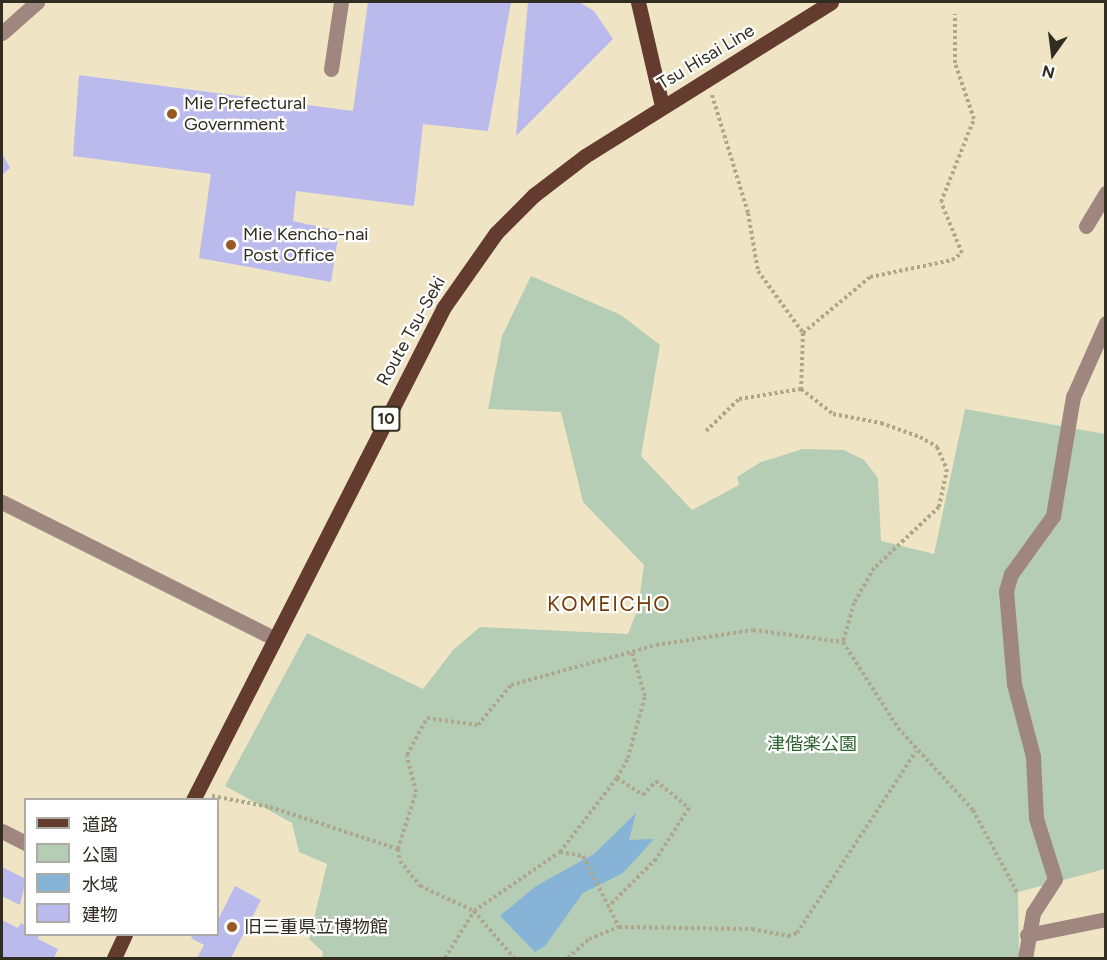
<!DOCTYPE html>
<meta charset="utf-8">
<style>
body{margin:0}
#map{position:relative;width:1107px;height:960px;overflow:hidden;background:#efe5c4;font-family:Figtree,"Noto Sans JP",sans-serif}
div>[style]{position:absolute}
.green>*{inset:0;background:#b5cdb5}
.water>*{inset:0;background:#87b3d7}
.building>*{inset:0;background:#bbbaec}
.path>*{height:4px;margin-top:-2px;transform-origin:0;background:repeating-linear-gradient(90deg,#afa78c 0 3px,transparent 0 6px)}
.minor>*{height:15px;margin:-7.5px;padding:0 7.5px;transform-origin:7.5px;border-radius:7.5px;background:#9f8780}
.major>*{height:15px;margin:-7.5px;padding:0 7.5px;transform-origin:7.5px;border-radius:7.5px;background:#633b2f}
.dots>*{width:16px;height:16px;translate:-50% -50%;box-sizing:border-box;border:3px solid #fff;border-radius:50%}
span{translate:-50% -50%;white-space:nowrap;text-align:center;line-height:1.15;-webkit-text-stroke:4.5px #fff;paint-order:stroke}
.shield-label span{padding:2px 4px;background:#fff;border:2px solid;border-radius:4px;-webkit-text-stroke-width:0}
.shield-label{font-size:16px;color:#312d20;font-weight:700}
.street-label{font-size:18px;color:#312d20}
.poi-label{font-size:18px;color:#312d20}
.left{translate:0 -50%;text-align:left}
.park-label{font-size:18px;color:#2e6430}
.quarter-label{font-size:21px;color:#763c07;letter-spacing:1.5px}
.frame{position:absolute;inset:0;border:3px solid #312d20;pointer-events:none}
.legend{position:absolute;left:24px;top:798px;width:195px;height:138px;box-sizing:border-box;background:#fff;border:2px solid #adaba6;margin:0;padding:8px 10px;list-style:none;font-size:18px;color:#312d20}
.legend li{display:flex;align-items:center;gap:12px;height:30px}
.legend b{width:30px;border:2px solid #adaba6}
.north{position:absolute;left:1023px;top:24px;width:60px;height:60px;-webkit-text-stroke:4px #fff;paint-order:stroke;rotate:194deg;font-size:16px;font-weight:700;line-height:24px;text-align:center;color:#312d20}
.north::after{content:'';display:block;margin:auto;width:21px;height:27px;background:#312d20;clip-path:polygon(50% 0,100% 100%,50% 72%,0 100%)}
</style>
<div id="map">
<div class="green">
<i style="clip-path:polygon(531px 276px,621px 315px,660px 345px,641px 456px,692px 510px,739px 485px,737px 477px,761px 462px,803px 449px,844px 450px,864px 460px,878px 478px,881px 541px,934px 554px,965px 409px,1105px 434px,1105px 869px,1018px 892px,1019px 958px,322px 958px,323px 952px,309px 939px,327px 864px,299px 852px,292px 823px,225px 786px,307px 633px,423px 689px,453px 650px,480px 627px,628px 634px,638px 608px,644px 565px,583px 502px,561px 412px,488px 409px,502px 336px)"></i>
</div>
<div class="water">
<i style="clip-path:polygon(636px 813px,629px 840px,654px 839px,623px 873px,583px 893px,545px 946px,535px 952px,500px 916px,536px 886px,594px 854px)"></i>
</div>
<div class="building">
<i style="clip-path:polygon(368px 2px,511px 2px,488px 131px,423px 124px,414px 206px,296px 191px,293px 221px,339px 231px,331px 282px,199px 258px,211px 174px,73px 156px,79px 75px,353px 111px)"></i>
<i style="clip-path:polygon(528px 2px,579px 2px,594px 11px,613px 39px,516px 136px)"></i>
<i style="clip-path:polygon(2px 153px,10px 168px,2px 175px)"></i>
<i style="clip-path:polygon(2px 867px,26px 879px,20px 905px,2px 896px)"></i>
<i style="clip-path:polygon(235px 886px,261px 900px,231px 958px,197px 958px,204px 945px,191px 938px,193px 934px,218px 934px,218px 920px)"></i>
<i style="clip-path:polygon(2px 920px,18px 928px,21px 923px,26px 926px,26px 934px,40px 934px,38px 939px,58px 949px,54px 958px,2px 958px)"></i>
</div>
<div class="path">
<i style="left:712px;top:95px;width:123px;rotate:73deg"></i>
<i style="left:748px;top:213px;width:59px;rotate:80.2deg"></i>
<i style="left:758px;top:271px;width:77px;rotate:54deg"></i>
<i style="left:803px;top:333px;width:56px;rotate:92deg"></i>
<i style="left:801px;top:389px;width:41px;rotate:38deg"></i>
<i style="left:833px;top:414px;width:49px;rotate:10.6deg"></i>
<i style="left:881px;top:423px;width:41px;rotate:19.7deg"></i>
<i style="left:920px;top:437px;width:20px;rotate:30deg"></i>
<i style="left:937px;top:447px;width:24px;rotate:66deg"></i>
<i style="left:947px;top:469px;width:39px;rotate:102deg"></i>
<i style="left:939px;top:507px;width:89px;rotate:136.8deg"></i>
<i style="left:874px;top:568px;width:40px;rotate:119.7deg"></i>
<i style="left:854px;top:603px;width:41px;rotate:105.8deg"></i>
<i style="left:843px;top:642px;width:102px;rotate:57.4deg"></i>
<i style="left:898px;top:728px;width:111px;rotate:47.6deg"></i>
<i style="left:973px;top:810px;width:93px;rotate:61.8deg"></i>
<i style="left:803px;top:333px;width:87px;rotate:-39.9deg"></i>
<i style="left:870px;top:277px;width:84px;rotate:-11.7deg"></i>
<i style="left:952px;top:260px;width:12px;rotate:-35deg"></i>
<i style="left:962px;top:253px;width:55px;rotate:-112.4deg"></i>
<i style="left:941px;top:202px;width:89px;rotate:-68.3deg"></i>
<i style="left:974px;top:119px;width:59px;rotate:-108.7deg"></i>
<i style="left:955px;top:63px;width:49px;rotate:-90deg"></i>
<i style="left:706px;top:431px;width:46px;rotate:-44.1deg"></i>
<i style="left:739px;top:399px;width:63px;rotate:-9.2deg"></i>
<i style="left:617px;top:778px;width:23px;rotate:-61deg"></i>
<i style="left:628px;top:758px;width:64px;rotate:-74.7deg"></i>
<i style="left:645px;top:696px;width:45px;rotate:-106.8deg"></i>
<i style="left:212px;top:796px;width:59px;rotate:10.7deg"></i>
<i style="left:270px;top:807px;width:135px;rotate:18.2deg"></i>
<i style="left:398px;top:849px;width:12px;rotate:81deg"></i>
<i style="left:400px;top:861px;width:32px;rotate:51deg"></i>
<i style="left:420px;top:886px;width:60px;rotate:24.8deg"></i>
<i style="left:474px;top:911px;width:62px;rotate:49.6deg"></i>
<i style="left:398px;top:849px;width:60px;rotate:-72.5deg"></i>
<i style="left:416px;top:792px;width:38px;rotate:-104deg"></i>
<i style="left:407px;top:755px;width:42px;rotate:-61.6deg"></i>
<i style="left:427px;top:718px;width:51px;rotate:7.8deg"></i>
<i style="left:478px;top:725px;width:52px;rotate:-50.5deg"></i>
<i style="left:511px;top:685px;width:150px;rotate:-15.4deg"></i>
<i style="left:656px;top:645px;width:98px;rotate:-8.8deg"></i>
<i style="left:753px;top:630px;width:91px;rotate:7.6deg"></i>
<i style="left:560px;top:852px;width:23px;rotate:10deg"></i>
<i style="left:583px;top:856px;width:80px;rotate:63.1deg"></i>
<i style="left:619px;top:927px;width:133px;rotate:0.9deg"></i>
<i style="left:752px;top:929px;width:37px;rotate:11deg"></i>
<i style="left:788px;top:936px;width:9px;rotate:-18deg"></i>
<i style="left:797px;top:933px;width:217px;rotate:-56.8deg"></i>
<i style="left:445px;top:958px;width:55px;rotate:-58.3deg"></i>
<i style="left:474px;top:911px;width:104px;rotate:-34.5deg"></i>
<i style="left:560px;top:852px;width:93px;rotate:-52.4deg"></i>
<i style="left:617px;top:778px;width:31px;rotate:33deg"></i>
<i style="left:643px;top:795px;width:19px;rotate:-47deg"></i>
<i style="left:656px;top:781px;width:43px;rotate:39.3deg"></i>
<i style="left:689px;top:808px;width:61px;rotate:122.9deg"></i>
<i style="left:656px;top:859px;width:68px;rotate:135deg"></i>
<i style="left:568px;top:958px;width:28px;rotate:-42deg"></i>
<i style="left:589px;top:939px;width:32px;rotate:-22deg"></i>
</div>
<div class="minor">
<i style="left:2px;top:33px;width:47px;rotate:-41.5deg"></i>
<i style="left:331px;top:69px;width:68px;rotate:-81.5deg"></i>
<i style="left:1086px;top:226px;width:39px;rotate:-59deg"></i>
<i style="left:2px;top:502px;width:303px;rotate:26.6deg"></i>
<i style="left:2px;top:831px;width:27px;rotate:27deg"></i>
<i style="left:1027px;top:935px;width:81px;rotate:-11.4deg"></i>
<i style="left:1025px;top:958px;width:46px;rotate:-79.9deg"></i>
<i style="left:1033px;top:913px;width:40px;rotate:-57.1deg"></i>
<i style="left:1055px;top:879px;width:64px;rotate:-107.3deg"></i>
<i style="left:1036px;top:818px;width:62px;rotate:-92.8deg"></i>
<i style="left:1033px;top:756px;width:74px;rotate:-104.8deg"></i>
<i style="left:1014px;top:684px;width:93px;rotate:-94.9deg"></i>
<i style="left:1006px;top:591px;width:18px;rotate:-74deg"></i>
<i style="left:1011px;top:574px;width:72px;rotate:-54.1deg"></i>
<i style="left:1053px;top:516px;width:121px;rotate:-80.5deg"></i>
<i style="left:1073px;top:397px;width:81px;rotate:-66deg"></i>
</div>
<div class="major">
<i style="left:638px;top:2px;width:107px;rotate:77deg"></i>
<i style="left:193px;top:800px;width:553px;rotate:-63.02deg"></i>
<i style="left:444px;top:307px;width:90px;rotate:-54.9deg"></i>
<i style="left:496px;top:233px;width:54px;rotate:-45deg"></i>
<i style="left:534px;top:195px;width:64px;rotate:-37.4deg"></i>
<i style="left:585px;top:156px;width:290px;rotate:-32deg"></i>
<i style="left:114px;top:958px;width:26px;rotate:-65deg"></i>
</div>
<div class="dots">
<i style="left:172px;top:114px;background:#995824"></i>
<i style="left:231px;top:245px;background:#995824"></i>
<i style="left:232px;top:927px;background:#995824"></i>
</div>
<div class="shield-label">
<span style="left:386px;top:419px">10</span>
</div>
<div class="street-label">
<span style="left:706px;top:57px;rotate:-31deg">Tsu Hisai Line</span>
<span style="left:411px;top:331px;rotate:-61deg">Route Tsu-Seki</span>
</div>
<div class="poi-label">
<span class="left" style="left:184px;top:114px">Mie Prefectural<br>Government</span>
<span class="left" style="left:243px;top:245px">Mie Kencho-nai<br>Post Office</span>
<span class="left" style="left:244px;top:927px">旧三重県立博物館</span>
</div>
<div class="park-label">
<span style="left:812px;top:744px">津偕楽公園</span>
</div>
<div class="quarter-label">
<span style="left:609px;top:604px">KOMEICHO</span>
</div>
<div class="frame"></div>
<ul class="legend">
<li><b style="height:8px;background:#633b2f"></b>道路</li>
<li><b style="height:16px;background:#b5cdb5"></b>公園</li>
<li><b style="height:16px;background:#87b3d7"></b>水域</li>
<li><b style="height:16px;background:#bbbaec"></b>建物</li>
</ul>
<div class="north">N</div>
</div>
